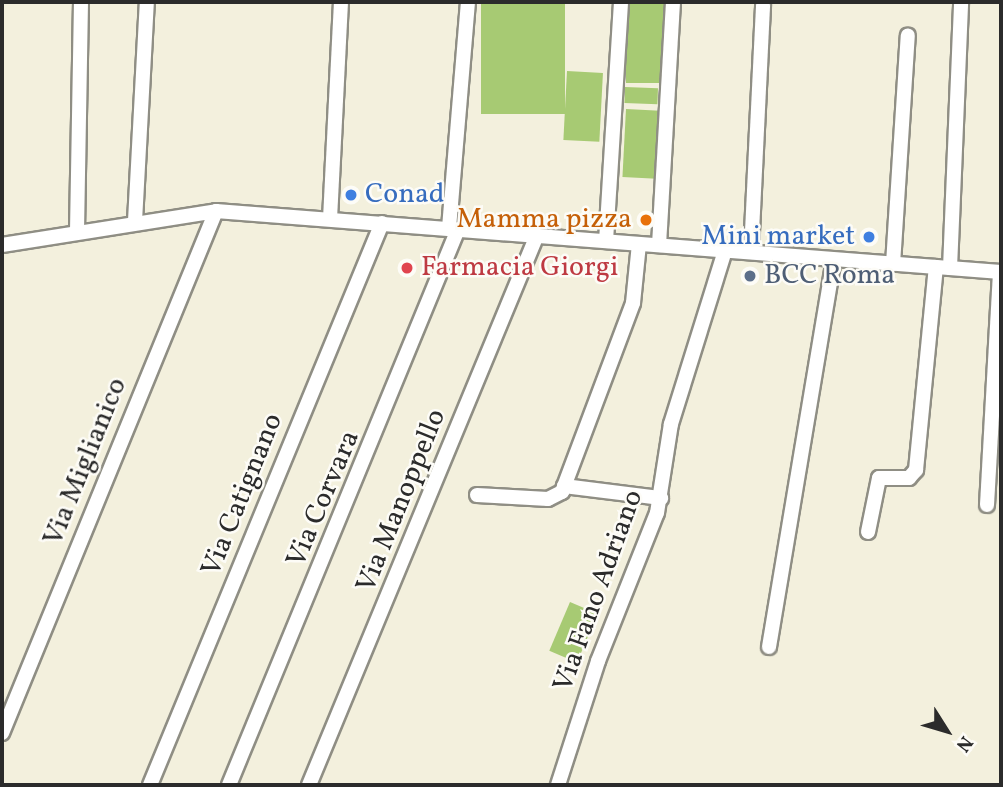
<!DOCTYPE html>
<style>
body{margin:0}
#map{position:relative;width:1003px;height:787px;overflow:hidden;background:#f3f0dd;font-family:Vollkorn,serif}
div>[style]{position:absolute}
.green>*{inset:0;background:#a7ca73;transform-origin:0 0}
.roads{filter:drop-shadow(2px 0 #8f8e84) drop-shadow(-2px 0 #8f8e84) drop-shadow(0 2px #8f8e84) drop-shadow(0 -2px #8f8e84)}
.minor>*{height:14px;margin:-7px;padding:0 7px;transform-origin:7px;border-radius:7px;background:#fff}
.dots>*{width:19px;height:19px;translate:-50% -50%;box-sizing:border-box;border:4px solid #fdfcf7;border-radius:50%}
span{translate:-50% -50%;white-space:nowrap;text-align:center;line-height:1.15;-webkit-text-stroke:5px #fdfcf7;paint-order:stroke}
.shop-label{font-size:28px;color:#366cbe}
.left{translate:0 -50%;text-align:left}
.right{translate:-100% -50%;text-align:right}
.food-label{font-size:28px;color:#c56008}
.health-label{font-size:28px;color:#be3a42}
.service-label{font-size:28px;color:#4e5e75}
.street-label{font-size:28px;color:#2b2b2b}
.frame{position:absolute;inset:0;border:4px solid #2b2b2b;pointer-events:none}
.north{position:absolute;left:912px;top:696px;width:70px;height:70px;-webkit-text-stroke:5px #fdfcf7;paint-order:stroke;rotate:127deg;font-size:19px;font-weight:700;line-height:28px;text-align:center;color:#2b2b2b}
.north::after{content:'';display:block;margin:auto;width:24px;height:32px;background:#2b2b2b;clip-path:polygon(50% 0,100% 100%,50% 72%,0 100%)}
</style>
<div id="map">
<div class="green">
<i style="left:481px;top:2px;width:84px;height:112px"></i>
<i style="left:626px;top:2px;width:41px;height:81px"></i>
<i style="left:567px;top:71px;width:36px;height:69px;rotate:3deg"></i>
<i style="left:625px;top:87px;width:33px;height:16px;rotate:2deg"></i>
<i style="left:626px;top:109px;width:34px;height:68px;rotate:3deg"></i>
<i style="left:570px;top:602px;width:30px;height:53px;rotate:23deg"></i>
</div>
<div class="roads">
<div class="minor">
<i style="left:330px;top:219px;width:217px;rotate:-87.1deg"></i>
<i style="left:135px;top:221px;width:219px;rotate:-86.9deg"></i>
<i style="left:449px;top:228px;width:227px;rotate:-85.2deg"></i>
<i style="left:77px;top:231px;width:229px;rotate:-89deg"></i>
<i style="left:606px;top:241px;width:239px;rotate:-86.4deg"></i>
<i style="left:2px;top:245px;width:217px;rotate:-9deg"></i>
<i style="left:216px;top:211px;width:787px;rotate:4.44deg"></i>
<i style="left:659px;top:245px;width:243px;rotate:-86.7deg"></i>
<i style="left:751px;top:252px;width:247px;rotate:-87.2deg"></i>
<i style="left:893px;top:264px;width:229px;rotate:-86.3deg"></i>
<i style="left:950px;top:268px;width:266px;rotate:-87.6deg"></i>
<i style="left:564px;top:486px;width:98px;rotate:7.1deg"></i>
<i style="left:477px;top:495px;width:71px;rotate:3.2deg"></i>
<i style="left:548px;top:499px;width:16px;rotate:-27deg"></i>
<i style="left:562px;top:492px;width:202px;rotate:-69.4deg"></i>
<i style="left:633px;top:303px;width:59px;rotate:-84.2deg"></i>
<i style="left:987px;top:505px;width:233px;rotate:-86.8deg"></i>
<i style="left:868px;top:532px;width:55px;rotate:-78.5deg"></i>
<i style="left:879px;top:478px;width:30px"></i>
<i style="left:909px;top:478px;width:11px;rotate:-49deg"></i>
<i style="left:916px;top:470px;width:204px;rotate:-84.4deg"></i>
<i style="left:769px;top:647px;width:392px;rotate:-80.5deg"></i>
<i style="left:2px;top:733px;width:564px;rotate:-67.71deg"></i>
<i style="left:150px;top:785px;width:608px;rotate:-67.57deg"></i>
<i style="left:229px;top:785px;width:601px;rotate:-67.61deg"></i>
<i style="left:309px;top:785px;width:595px;rotate:-67.48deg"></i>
<i style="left:558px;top:785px;width:130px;rotate:-72.1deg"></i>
<i style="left:598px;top:661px;width:159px;rotate:-68.3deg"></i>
<i style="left:657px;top:513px;width:90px;rotate:-81.1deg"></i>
<i style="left:671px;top:424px;width:181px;rotate:-72.7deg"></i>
</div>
</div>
<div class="dots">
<i style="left:351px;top:195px;background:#3f7fe0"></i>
<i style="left:646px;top:220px;background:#e8710a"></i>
<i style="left:869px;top:237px;background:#3f7fe0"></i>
<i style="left:407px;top:268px;background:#e0444e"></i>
<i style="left:750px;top:276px;background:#5c6f8a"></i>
</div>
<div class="shop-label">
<span class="left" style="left:365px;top:195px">Conad</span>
<span class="right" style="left:855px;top:237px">Mini market</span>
</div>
<div class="food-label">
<span class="right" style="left:632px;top:220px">Mamma pizza</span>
</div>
<div class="health-label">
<span class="left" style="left:421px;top:268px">Farmacia Giorgi</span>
</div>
<div class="service-label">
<span class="left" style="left:764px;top:276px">BCC Roma</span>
</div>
<div class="street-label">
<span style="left:86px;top:462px;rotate:-68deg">Via Miglianico</span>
<span style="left:243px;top:495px;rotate:-68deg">Via Catignano</span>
<span style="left:324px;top:499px;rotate:-67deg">Via Corvara</span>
<span style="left:402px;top:501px;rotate:-68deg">Via Manoppello</span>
<span style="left:599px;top:591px;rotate:-70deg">Via Fano Adriano</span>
</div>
<div class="frame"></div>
<div class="north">N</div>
</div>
